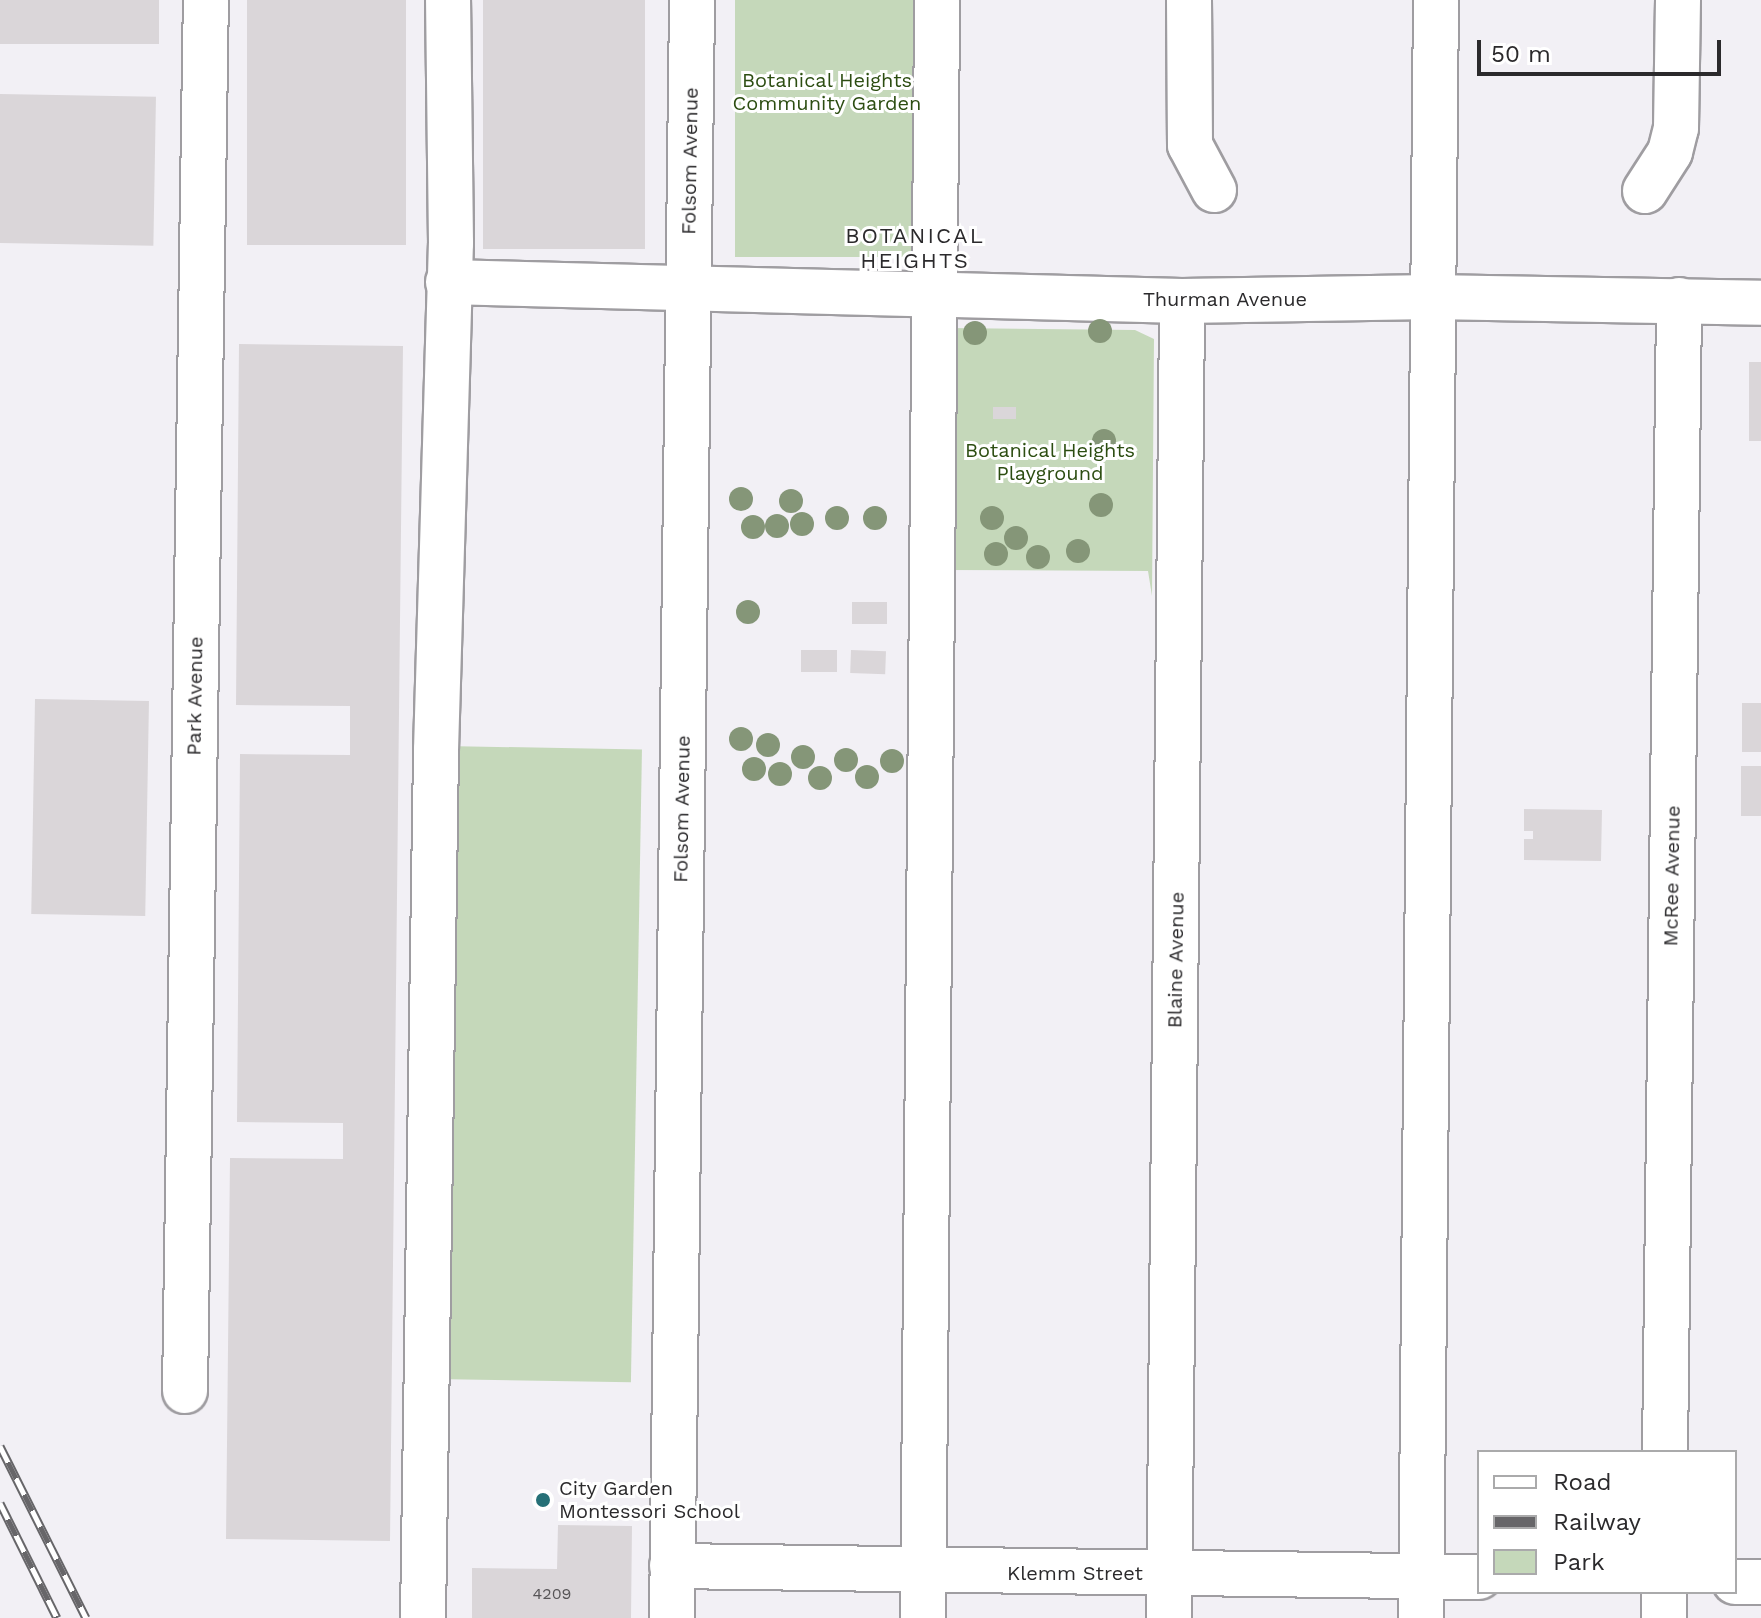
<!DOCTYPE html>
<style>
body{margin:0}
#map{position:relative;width:1761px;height:1618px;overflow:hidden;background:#f2f0f5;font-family:"Work Sans",sans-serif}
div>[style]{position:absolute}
.green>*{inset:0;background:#c5d8ba;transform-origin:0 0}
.building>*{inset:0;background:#dad6d9;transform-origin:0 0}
.roads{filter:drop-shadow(2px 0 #9f9da1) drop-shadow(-2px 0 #9f9da1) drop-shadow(0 2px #9f9da1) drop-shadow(0 -2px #9f9da1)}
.minor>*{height:44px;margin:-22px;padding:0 22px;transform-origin:22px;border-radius:22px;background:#fff}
.rail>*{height:9px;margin-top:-4.5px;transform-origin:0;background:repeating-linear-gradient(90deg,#fff 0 18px,#676669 0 36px);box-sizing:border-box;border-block:2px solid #676669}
.trees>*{width:24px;height:24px;margin:-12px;border-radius:50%;background:#859678}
.dots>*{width:22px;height:22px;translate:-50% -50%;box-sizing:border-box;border:4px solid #fff;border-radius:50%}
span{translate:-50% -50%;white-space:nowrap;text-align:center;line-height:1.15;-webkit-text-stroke:6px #fff;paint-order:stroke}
.number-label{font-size:16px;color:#575557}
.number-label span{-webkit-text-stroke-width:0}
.park-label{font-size:20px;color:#2c4d11}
.street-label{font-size:20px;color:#2b2a2c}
.poi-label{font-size:20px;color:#2b2a2c}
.left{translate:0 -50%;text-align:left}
.neighbourhood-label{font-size:22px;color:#2b2a2c;letter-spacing:2px}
.legend{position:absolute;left:1477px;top:1450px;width:260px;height:144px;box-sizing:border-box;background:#fff;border:2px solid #aaaaab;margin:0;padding:10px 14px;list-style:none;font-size:24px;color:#2b2a2c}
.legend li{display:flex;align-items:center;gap:16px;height:40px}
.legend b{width:40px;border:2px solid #aaaaab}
.scale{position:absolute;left:1477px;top:40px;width:244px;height:36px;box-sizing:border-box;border:4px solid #2b2a2c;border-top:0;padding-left:10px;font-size:24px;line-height:28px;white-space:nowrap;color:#2b2a2c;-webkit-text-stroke:6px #fff;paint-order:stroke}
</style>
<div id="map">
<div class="green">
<i style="left:735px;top:0;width:192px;height:257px"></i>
<i style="clip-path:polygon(948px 328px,1135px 330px,1154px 339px,1152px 596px,1148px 571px,945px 570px)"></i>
<i style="left:445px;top:746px;width:197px;height:633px;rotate:1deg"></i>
</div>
<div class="building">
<i style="left:0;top:0;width:159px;height:44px"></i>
<i style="left:247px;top:0;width:159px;height:245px"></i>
<i style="left:483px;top:0;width:162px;height:249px"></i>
<i style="left:0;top:94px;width:156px;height:149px;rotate:1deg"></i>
<i style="clip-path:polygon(239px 344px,403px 346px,390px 1541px,226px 1539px,230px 1158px,343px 1159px,343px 1123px,237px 1122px,240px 754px,350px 755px,350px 706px,236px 705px)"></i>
<i style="left:1749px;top:362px;width:12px;height:79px"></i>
<i style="left:993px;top:407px;width:23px;height:12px"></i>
<i style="left:852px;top:602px;width:35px;height:22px"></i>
<i style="left:801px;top:650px;width:36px;height:22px"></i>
<i style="left:851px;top:650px;width:35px;height:23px;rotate:2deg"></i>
<i style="left:35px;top:699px;width:114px;height:215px;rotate:1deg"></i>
<i style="left:1742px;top:703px;width:19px;height:49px"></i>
<i style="left:1741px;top:766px;width:20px;height:50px"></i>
<i style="clip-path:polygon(1524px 809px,1602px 810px,1601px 861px,1524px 860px,1524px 839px,1533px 839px,1533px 831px,1524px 831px)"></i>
<i style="clip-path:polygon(558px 1525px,632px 1526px,631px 1618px,472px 1618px,472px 1568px,557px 1569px)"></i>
</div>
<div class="roads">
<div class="minor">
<i style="left:1189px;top:0;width:145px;rotate:89.6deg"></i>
<i style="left:1190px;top:145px;width:51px;rotate:61.9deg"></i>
<i style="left:1645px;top:191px;width:46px;rotate:-57.3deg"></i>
<i style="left:1670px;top:152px;width:25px;rotate:-76deg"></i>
<i style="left:1676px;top:128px;width:128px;rotate:-89.1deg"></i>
<i style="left:448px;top:282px;width:734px;rotate:1.48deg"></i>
<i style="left:1182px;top:301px;width:251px;rotate:-0.9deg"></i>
<i style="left:1433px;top:297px;width:328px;rotate:1deg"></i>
<i style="left:185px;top:1391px;width:1391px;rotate:-89.14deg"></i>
<i style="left:1665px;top:1452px;width:1152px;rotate:-89.3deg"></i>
<i style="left:672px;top:1566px;width:807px;rotate:0.78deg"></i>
<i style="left:1735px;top:1582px;width:26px"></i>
<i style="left:423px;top:1618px;width:868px;rotate:-89.14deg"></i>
<i style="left:436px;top:750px;width:507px;rotate:-88.31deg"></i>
<i style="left:451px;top:243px;width:243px;rotate:-90.7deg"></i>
<i style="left:672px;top:1618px;width:1618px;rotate:-89.29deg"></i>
<i style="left:923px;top:1618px;width:1618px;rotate:-89.5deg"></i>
<i style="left:1169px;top:1618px;width:1317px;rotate:-89.43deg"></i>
<i style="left:1421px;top:1618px;width:1618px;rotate:-89.47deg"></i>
<i style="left:1664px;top:1618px;width:26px;rotate:-90deg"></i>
</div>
</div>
<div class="rail">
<i style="left:0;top:1446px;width:192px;rotate:63.4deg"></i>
<i style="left:0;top:1503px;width:128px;rotate:63.6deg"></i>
</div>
<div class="trees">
<i style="left:1100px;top:331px"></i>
<i style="left:975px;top:333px"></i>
<i style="left:1104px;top:441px"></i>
<i style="left:741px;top:499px"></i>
<i style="left:791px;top:501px"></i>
<i style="left:1101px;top:505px"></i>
<i style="left:837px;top:518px"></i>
<i style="left:875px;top:518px"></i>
<i style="left:992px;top:518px"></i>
<i style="left:802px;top:524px"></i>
<i style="left:777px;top:526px"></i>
<i style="left:753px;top:527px"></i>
<i style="left:1016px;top:538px"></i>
<i style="left:1078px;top:551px"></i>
<i style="left:996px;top:554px"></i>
<i style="left:1038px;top:557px"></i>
<i style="left:748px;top:612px"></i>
<i style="left:741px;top:739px"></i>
<i style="left:768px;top:745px"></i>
<i style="left:803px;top:757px"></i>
<i style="left:846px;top:760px"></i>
<i style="left:892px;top:761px"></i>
<i style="left:754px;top:769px"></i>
<i style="left:780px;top:774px"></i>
<i style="left:867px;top:777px"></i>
<i style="left:820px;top:778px"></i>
</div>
<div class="dots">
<i style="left:543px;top:1500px;background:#267077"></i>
</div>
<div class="number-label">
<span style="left:552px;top:1594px">4209</span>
</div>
<div class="park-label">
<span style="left:827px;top:92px">Botanical Heights<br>Community Garden</span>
<span style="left:1050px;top:462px">Botanical Heights<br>Playground</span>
</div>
<div class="street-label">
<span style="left:690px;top:161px;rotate:-89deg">Folsom Avenue</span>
<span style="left:1225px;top:299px">Thurman Avenue</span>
<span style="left:195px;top:696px;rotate:-89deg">Park Avenue</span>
<span style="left:682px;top:809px;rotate:-89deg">Folsom Avenue</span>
<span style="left:1672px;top:876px;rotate:-89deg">McRee Avenue</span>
<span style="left:1176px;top:960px;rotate:-89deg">Blaine Avenue</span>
<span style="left:1075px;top:1573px">Klemm Street</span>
</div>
<div class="poi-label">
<span class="left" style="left:559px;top:1500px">City Garden<br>Montessori School</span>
</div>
<div class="neighbourhood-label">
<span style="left:915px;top:248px">BOTANICAL<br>HEIGHTS</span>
</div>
<ul class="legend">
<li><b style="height:10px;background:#fff"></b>Road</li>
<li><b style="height:10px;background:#676669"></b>Railway</li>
<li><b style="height:22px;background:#c5d8ba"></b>Park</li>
</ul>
<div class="scale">50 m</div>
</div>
